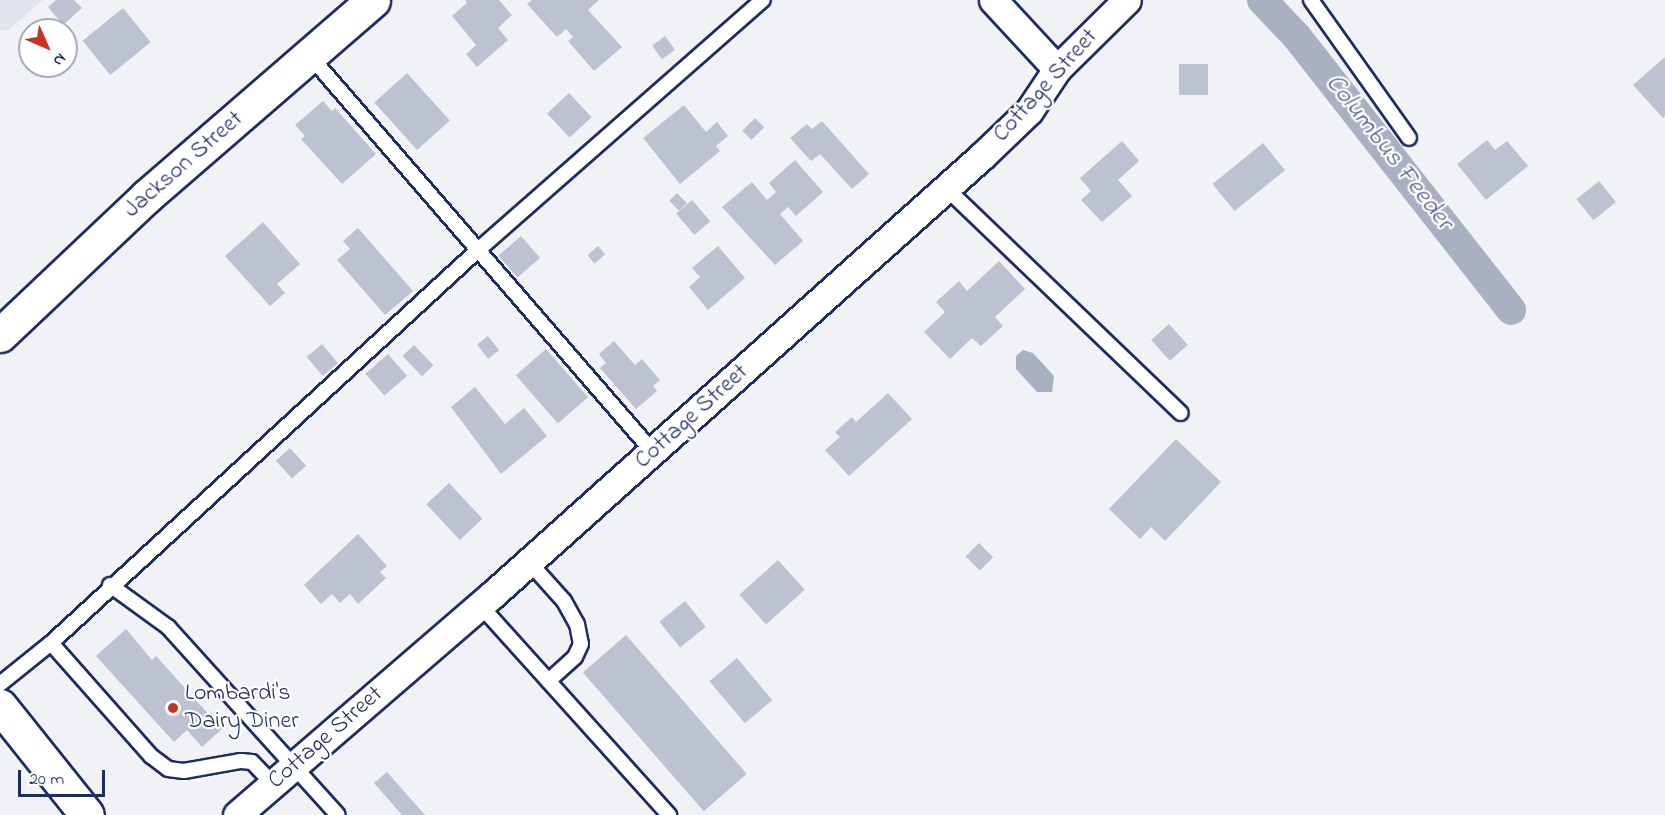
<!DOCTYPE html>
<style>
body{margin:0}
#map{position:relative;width:1665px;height:815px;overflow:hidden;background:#f1f2f5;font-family:"Indie Flower",sans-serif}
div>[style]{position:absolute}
.built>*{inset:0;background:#e1e4ea}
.water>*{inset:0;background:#a8b0c2}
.canal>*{height:30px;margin:-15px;padding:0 15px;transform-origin:15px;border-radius:15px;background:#a8b0c2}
.building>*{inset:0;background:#bcc2d0;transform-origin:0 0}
.roads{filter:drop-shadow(2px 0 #1b2f5e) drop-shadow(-2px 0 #1b2f5e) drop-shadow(0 2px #1b2f5e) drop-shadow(0 -2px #1b2f5e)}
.service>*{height:14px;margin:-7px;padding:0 7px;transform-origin:7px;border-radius:7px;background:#fff}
.minor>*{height:27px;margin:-13.5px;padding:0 13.5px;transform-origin:13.5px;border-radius:13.5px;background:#fff}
.secondary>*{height:33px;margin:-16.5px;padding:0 16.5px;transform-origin:16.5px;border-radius:16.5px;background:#fff}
.trunk>*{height:33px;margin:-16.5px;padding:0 16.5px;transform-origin:16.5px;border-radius:16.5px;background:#fff}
.dots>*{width:16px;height:16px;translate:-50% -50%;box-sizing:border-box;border:3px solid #fff;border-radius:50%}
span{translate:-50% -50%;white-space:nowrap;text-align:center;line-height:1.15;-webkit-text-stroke:4.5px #fff;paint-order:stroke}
.street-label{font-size:24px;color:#1b2f5e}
.poi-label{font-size:24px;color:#1b2f5e}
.left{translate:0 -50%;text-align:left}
.water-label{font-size:26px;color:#4c5c81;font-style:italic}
.north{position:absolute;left:18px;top:18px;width:60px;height:60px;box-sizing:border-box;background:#fff;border:2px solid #a4acbf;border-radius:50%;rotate:135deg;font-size:16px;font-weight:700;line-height:24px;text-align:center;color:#1b2f5e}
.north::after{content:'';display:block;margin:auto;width:21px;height:27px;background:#c8321e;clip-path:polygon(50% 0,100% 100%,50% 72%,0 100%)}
.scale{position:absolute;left:18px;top:770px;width:87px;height:27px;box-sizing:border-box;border:3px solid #1b2f5e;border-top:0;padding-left:8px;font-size:18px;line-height:21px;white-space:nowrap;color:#1b2f5e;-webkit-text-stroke:4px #fff;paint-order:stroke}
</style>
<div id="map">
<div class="built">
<i style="clip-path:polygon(0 0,43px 0,8px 30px,0 30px)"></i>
</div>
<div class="water">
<i style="clip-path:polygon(1023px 350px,1033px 353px,1054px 376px,1052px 392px,1037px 392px,1016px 369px,1016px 356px)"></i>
</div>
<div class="canal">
<i style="left:1262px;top:0;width:51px;rotate:46.6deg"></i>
<i style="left:1297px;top:37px;width:347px;rotate:51.9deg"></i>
</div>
<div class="building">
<i style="clip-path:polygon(56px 0,74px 0,82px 8px,63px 25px,48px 7px)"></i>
<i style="clip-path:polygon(465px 0,499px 0,512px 15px,498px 28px,508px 40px,477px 67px,466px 54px,476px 45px,452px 16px,467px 3px)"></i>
<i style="clip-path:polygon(532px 0,599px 0,588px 10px,622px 47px,594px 71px,568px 41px,573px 37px,566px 29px,557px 37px,527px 4px)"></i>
<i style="left:123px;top:8px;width:44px;height:52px;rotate:51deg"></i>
<i style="left:665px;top:36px;width:17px;height:16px;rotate:54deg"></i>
<i style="clip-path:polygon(1665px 57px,1665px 116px,1663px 118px,1633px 85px)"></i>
<i style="left:1179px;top:64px;width:29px;height:31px"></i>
<i style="left:407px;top:73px;width:64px;height:44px;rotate:48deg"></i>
<i style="left:569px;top:93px;width:33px;height:30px;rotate:47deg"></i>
<i style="clip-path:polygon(323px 101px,332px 111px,335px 108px,376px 154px,342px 184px,301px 139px,305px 136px,295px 125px)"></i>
<i style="clip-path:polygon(684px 105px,706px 132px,717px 122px,728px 136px,716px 146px,720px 151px,680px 184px,643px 138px)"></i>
<i style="left:755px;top:118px;width:13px;height:18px;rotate:45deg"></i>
<i style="clip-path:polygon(822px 121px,869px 174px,852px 189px,820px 154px,811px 161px,790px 138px,807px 124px,812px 129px)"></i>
<i style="clip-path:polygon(1487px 140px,1495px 150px,1507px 141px,1528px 166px,1486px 200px,1457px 164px)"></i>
<i style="clip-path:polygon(1122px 141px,1139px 161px,1118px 180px,1132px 196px,1102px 222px,1081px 200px,1091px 191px,1080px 178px)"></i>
<i style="left:1263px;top:143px;width:35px;height:65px;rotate:51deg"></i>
<i style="clip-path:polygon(795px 160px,823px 192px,796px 216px,788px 207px,780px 214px,803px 241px,775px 265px,722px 207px,752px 182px,767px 200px,776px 192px,769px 183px)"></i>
<i style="left:1599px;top:181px;width:27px;height:29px;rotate:51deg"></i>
<i style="left:677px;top:193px;width:14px;height:11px;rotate:45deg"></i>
<i style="left:692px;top:200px;width:28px;height:21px;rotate:49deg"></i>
<i style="clip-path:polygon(263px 222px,300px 264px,277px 284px,285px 293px,270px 306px,225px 256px)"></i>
<i style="clip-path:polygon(358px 228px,413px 291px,385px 315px,337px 260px,350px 249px,343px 241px)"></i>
<i style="left:521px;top:236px;width:29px;height:30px;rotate:49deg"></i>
<i style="left:598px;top:246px;width:11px;height:14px;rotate:49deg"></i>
<i style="clip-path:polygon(718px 246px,745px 278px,708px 310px,689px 287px,700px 277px,692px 268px)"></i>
<i style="clip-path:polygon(999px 261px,1025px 289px,995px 317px,1003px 326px,981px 346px,972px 338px,950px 359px,924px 332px,945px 312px,936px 302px,959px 281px,967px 291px)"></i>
<i style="left:1169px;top:324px;width:28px;height:24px;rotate:48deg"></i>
<i style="left:488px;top:336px;width:18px;height:14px;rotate:52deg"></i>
<i style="clip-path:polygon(614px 341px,635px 365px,642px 359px,660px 380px,653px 386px,657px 391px,636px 409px,600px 368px,606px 363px,599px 354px)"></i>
<i style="left:322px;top:344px;width:25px;height:20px;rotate:50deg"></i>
<i style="left:414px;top:345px;width:28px;height:16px;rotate:46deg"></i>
<i style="left:546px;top:349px;width:64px;height:40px;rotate:49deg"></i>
<i style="left:388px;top:354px;width:29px;height:30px;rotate:49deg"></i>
<i style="clip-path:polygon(475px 387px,505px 424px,524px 408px,547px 436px,501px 474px,451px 407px)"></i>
<i style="clip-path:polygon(888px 393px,912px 419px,849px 476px,825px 450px,840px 437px,835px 432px,852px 417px,856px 422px)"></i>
<i style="clip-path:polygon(1176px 439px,1221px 482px,1165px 541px,1151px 527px,1140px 539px,1109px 509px)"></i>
<i style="left:290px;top:448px;width:24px;height:19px;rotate:48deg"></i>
<i style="left:449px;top:483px;width:49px;height:31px;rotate:47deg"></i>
<i style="clip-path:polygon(358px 534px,387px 566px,380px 572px,386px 578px,358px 604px,350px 594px,340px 603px,332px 594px,321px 604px,304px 585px)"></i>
<i style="left:979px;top:543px;width:20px;height:19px;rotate:45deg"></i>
<i style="left:778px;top:560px;width:40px;height:52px;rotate:48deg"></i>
<i style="left:685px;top:601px;width:33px;height:33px;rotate:51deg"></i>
<i style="clip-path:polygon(126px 629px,152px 660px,156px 656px,222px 729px,202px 747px,187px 730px,174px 742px,96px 656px)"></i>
<i style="left:626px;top:635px;width:184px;height:57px;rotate:49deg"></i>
<i style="left:737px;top:658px;width:55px;height:36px;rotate:50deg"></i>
<i style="clip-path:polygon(387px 772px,425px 815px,402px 815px,374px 783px)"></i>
</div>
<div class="roads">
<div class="service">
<i style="left:1311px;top:0;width:169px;rotate:54.6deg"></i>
<i style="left:310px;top:56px;width:524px;rotate:49.1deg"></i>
<i style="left:946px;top:188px;width:325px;rotate:43.8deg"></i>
<i style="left:529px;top:562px;width:52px;rotate:48.1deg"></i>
<i style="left:564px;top:601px;width:26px;rotate:61deg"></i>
<i style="left:577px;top:624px;width:20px;rotate:79deg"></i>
<i style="left:581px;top:644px;width:14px;rotate:115deg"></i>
<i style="left:575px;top:657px;width:36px;rotate:138deg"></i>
<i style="left:110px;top:585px;width:72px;rotate:35.9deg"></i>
<i style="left:168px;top:627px;width:253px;rotate:47.9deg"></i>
<i style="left:480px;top:605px;width:283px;rotate:48deg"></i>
<i style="left:51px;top:643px;width:151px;rotate:48.5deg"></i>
<i style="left:151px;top:756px;width:21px;rotate:37deg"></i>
<i style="left:168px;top:769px;width:16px;rotate:7deg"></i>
<i style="left:184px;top:771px;width:58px;rotate:-10deg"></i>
<i style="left:241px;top:761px;width:11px;rotate:5deg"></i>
<i style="left:252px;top:762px;width:30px;rotate:46deg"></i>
<i style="left:0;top:684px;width:65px;rotate:-38.8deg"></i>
<i style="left:51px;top:643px;width:580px;rotate:-42.63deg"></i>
<i style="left:478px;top:250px;width:379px;rotate:-41.3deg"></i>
</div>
<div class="minor">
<i style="left:993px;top:0;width:94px;rotate:47.2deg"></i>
<i style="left:237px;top:815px;width:337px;rotate:-40.8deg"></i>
<i style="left:492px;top:595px;width:658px;rotate:-41.86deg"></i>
<i style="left:982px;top:156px;width:65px;rotate:-43.8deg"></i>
<i style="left:1029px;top:111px;width:50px;rotate:-56.3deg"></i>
<i style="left:1057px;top:69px;width:98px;rotate:-44.6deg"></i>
</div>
<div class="secondary">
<i style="left:0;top:335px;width:202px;rotate:-43.4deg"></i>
<i style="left:147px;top:196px;width:299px;rotate:-40.9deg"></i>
</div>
<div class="trunk">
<i style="left:0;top:706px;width:139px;rotate:51.4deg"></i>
</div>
</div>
<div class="dots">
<i style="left:173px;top:708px;background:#c8321e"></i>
</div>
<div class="street-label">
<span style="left:1046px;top:86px;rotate:-48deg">Cottage Street</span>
<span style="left:184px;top:165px;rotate:-41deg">Jackson Street</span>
<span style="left:692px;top:417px;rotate:-42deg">Cottage Street</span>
<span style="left:326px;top:738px;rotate:-41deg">Cottage Street</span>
</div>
<div class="poi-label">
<span class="left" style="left:185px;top:708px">Lombardi's<br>Dairy Diner</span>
</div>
<div class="water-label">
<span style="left:1388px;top:153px;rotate:52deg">Columbus Feeder</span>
</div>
<div class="north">N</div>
<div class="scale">20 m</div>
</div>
